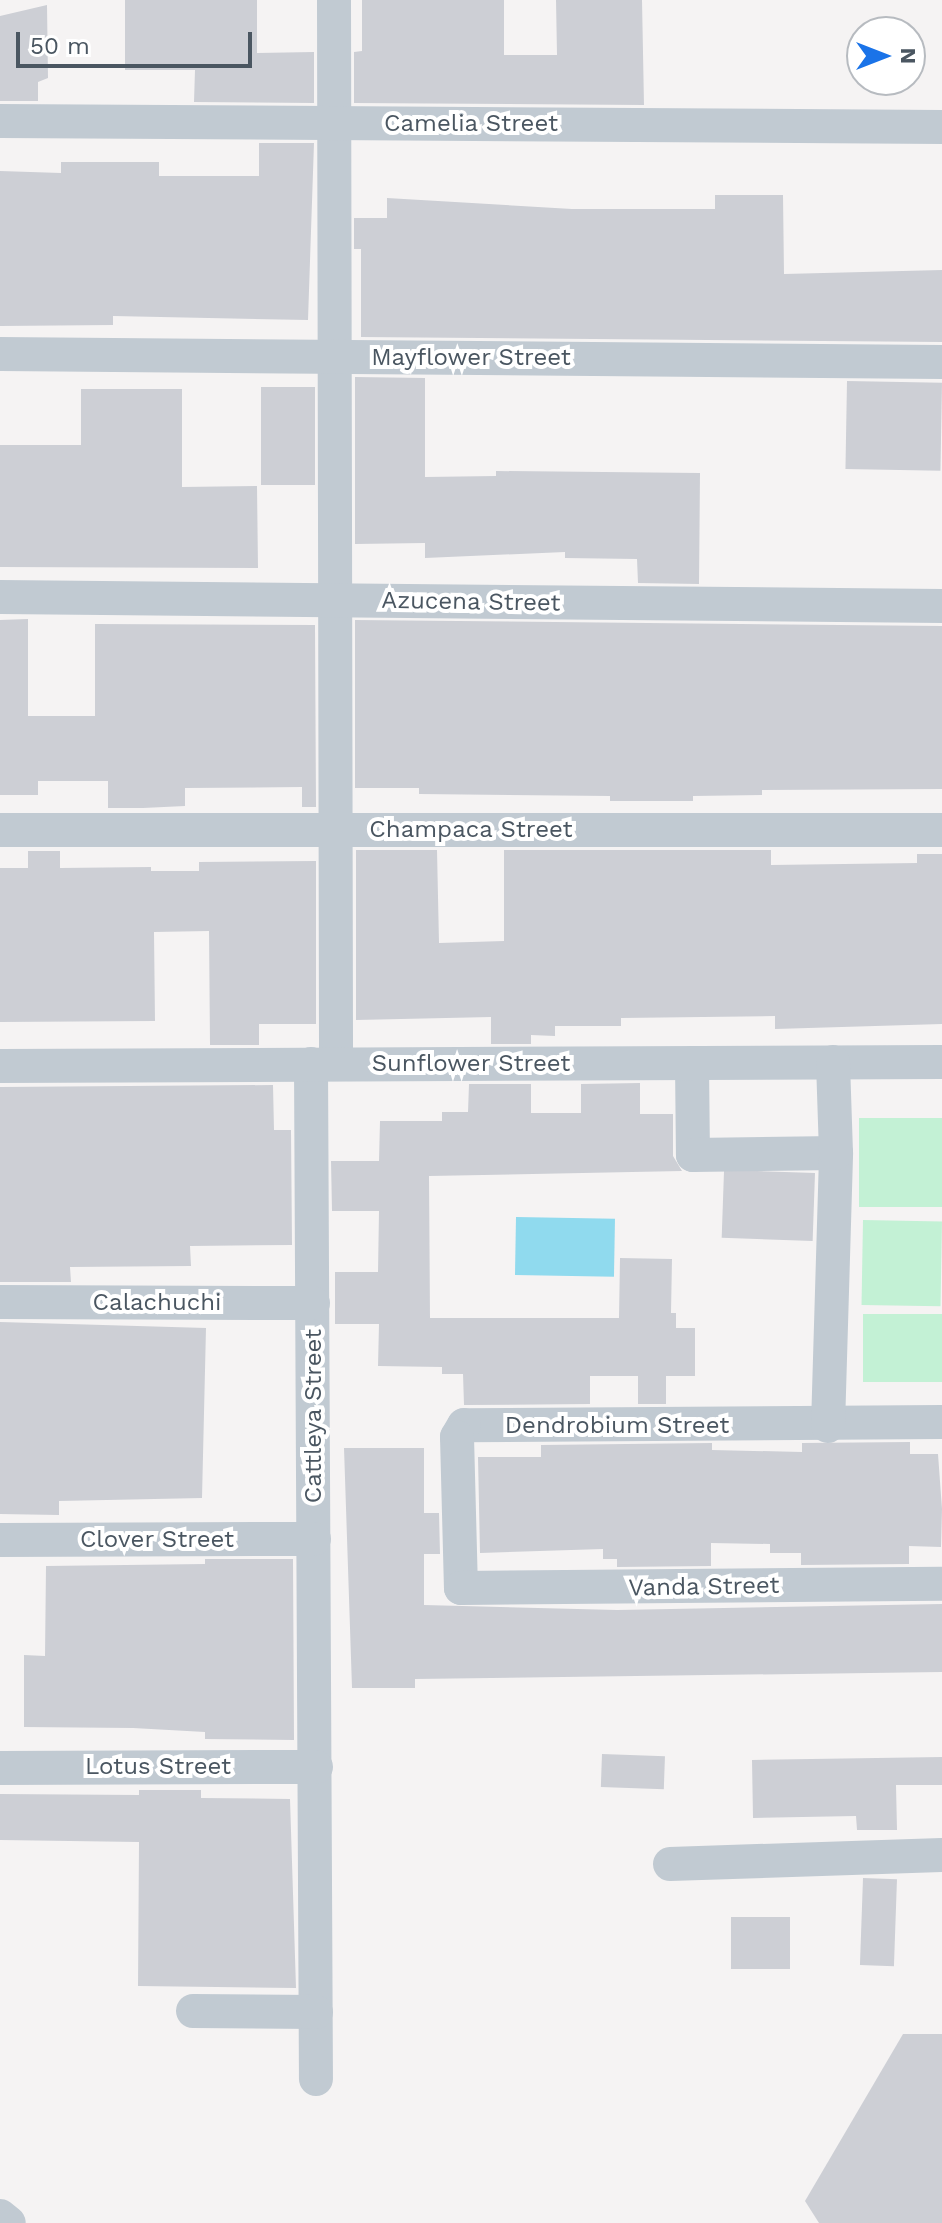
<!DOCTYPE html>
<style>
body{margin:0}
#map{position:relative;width:942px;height:2223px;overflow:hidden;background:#f5f3f3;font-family:"Work Sans",sans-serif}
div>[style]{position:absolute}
.green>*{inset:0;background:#c3f1d5;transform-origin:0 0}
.water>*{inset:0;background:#90daee;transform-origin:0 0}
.building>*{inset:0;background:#cdcfd5;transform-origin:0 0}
.minor>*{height:34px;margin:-17px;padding:0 17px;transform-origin:17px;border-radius:17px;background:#c1cad2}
span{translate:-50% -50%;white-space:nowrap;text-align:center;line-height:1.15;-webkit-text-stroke:8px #fff;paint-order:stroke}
.street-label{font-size:24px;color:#4a5661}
.north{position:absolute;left:846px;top:16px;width:80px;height:80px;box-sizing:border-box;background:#fff;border:2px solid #b7bbc0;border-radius:50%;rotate:90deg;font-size:22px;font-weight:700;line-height:32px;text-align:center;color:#4a5661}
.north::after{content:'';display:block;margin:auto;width:28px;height:36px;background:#1a73e8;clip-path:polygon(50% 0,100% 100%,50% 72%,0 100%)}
.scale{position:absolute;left:16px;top:32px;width:236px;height:36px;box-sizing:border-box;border:4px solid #4a5661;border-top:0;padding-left:10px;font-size:24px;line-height:28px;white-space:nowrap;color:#4a5661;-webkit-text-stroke:6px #fff;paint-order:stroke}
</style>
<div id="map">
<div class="green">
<i style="left:942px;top:1118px;width:89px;height:83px;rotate:90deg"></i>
<i style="left:863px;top:1220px;width:79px;height:85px;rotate:1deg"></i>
<i style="left:942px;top:1314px;width:68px;height:79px;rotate:90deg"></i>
</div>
<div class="water">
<i style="left:516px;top:1217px;width:99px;height:58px;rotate:1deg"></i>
</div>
<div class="building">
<i style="clip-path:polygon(125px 0,257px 0,257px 53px,314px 52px,314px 103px,194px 102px,195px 70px,125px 70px)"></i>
<i style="clip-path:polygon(362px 0,504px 0,504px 55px,557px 55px,556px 0,642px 0,644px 105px,354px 103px,354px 52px,362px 51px)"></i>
<i style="clip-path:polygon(47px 5px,48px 78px,38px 82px,38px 101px,0 101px,0 16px)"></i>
<i style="clip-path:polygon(259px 143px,314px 143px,308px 320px,113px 316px,113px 325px,0 326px,0 171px,61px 173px,61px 162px,159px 162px,159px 176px,259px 176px)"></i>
<i style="clip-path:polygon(715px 195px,783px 195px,784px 274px,942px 270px,942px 342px,361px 337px,361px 249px,354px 249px,354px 218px,387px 218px,387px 198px,572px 209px,715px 209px)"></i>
<i style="clip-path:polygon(355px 377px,425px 378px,425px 477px,496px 476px,496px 471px,700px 473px,699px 584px,638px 583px,637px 559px,565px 558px,565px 552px,425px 558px,425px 543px,355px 544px)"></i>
<i style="left:847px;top:381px;width:95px;height:88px;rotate:1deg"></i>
<i style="left:261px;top:387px;width:54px;height:98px"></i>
<i style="clip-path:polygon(81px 389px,182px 389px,182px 487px,257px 486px,258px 568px,0 567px,0 445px,81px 445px)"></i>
<i style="clip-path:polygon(28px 619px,28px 716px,95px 716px,95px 624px,315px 625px,316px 807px,302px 807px,302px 787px,185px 788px,185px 806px,143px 808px,108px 808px,108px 781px,38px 781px,38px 795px,0 795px,0 620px)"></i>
<i style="clip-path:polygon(355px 620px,942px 626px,942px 789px,762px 790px,762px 795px,693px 796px,693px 801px,610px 801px,610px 796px,419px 794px,419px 788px,355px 788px)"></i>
<i style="clip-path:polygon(356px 850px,437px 850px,439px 943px,504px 941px,504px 850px,771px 850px,771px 865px,917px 863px,917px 854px,942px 854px,942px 1024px,775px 1029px,775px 1016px,621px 1018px,621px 1026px,555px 1026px,555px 1036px,531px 1035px,531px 1044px,491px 1044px,491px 1017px,356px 1020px)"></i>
<i style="clip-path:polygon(28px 851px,60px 851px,60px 868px,151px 867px,151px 871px,199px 871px,199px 862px,316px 861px,316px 1024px,259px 1024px,259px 1045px,210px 1045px,209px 931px,154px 932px,155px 1021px,0 1022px,0 868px,28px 868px)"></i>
<i style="clip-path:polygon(640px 1083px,640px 1114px,673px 1114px,673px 1156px,682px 1171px,429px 1176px,430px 1318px,619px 1318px,620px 1258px,672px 1259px,671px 1313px,676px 1313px,676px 1328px,695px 1328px,695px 1376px,666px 1376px,666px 1404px,638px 1404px,638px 1376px,590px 1376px,590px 1404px,464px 1405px,463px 1374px,442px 1374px,442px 1367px,378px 1366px,379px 1324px,335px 1324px,335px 1272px,378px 1272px,379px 1211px,332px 1211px,331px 1161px,379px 1161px,380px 1121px,442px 1121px,442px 1112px,468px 1112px,469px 1084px,531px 1084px,531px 1113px,581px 1113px,581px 1084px)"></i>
<i style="clip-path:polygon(273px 1085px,274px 1130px,291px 1130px,292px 1245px,190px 1246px,191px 1266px,70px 1267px,71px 1282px,0 1282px,0 1087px)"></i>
<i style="left:815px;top:1173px;width:68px;height:91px;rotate:92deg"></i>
<i style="clip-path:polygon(0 1322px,206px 1328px,202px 1498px,59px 1501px,59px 1515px,0 1514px)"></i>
<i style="clip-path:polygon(910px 1442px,910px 1454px,938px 1454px,942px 1509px,941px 1547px,909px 1546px,909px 1564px,801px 1565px,801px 1553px,770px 1553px,770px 1544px,711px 1543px,711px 1566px,617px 1567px,617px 1559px,603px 1559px,603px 1549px,480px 1553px,478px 1457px,541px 1457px,541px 1445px,712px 1443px,712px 1450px,802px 1452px,802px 1443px)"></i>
<i style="clip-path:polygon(344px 1448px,424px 1448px,424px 1513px,439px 1513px,440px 1554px,424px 1554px,424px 1605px,617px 1610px,942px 1604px,942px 1672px,415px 1679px,415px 1688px,352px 1688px)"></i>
<i style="clip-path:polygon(205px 1559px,293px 1559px,294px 1740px,205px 1739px,205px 1732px,133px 1728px,24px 1727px,24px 1655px,45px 1656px,46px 1566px,205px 1564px)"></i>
<i style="left:602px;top:1754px;width:63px;height:33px;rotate:2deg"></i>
<i style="clip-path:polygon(942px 1757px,942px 1785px,896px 1785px,897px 1830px,857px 1830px,856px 1816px,753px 1818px,752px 1760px)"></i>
<i style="clip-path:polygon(139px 1790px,201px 1790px,201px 1798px,290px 1799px,296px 1988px,138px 1986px,139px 1842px,0 1840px,0 1794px,139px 1795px)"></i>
<i style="left:863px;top:1878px;width:34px;height:87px;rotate:2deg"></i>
<i style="left:731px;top:1917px;width:59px;height:52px"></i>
<i style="clip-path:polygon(903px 2034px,942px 2034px,942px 2223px,819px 2223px,805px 2201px)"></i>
</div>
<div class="minor">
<i style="left:334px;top:0;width:1064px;rotate:89.89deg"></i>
<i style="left:0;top:121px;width:942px;rotate:0.36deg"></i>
<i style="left:0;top:354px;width:942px;rotate:0.49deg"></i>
<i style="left:0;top:597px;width:942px;rotate:0.55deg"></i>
<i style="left:0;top:830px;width:942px"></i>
<i style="left:692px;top:1063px;width:92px;rotate:89.4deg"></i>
<i style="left:693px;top:1155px;width:143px;rotate:-0.8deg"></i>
<i style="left:311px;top:1064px;width:1015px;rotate:89.72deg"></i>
<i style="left:0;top:1066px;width:942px;rotate:-0.24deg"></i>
<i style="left:0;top:1302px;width:313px;rotate:0.2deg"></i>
<i style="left:942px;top:1422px;width:478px;rotate:179.6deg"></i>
<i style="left:464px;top:1425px;width:14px;rotate:120deg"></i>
<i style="left:457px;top:1437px;width:151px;rotate:88.5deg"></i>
<i style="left:461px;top:1588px;width:481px;rotate:-0.5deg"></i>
<i style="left:828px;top:1426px;width:273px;rotate:-88.3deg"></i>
<i style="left:836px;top:1153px;width:91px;rotate:-91.9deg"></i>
<i style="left:0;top:1540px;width:314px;rotate:-0.2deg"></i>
<i style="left:0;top:1768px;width:316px;rotate:-0.2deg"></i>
<i style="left:670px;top:1864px;width:272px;rotate:-1.9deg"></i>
<i style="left:193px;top:2011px;width:123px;rotate:0.5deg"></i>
<i style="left:0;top:2216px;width:11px;rotate:38deg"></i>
</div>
<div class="street-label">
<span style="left:471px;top:124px">Camelia Street</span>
<span style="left:471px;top:358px">Mayflower Street</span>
<span style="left:471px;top:602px;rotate:1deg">Azucena Street</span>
<span style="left:471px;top:830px">Champaca Street</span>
<span style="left:471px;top:1064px">Sunflower Street</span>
<span style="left:157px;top:1303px">Calachuchi</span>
<span style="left:314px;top:1416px;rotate:-90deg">Cattleya Street</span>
<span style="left:617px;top:1426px">Dendrobium Street</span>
<span style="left:157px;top:1540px">Clover Street</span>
<span style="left:704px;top:1587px;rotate:-1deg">Vanda Street</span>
<span style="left:158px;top:1767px">Lotus Street</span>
</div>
<div class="north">N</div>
<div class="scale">50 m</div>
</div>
